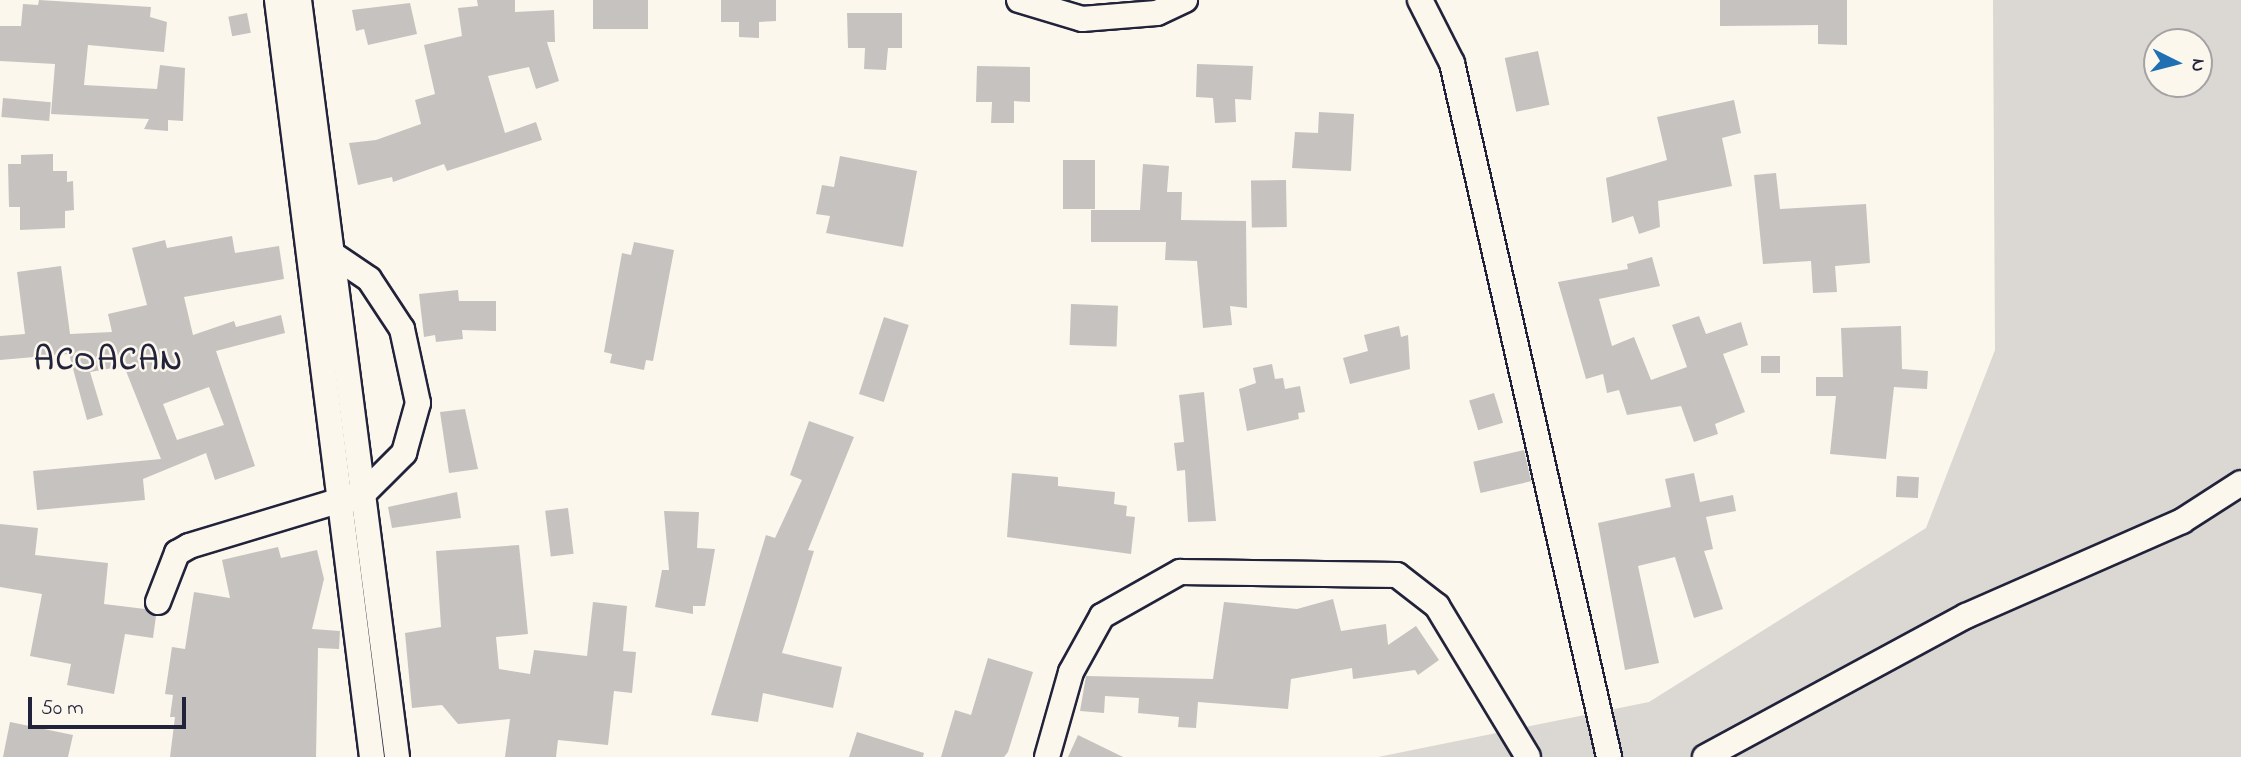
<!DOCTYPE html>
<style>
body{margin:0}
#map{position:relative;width:2241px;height:757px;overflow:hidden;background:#fbf7ec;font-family:"Indie Flower",sans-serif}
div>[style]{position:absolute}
.green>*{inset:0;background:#dbd8d3}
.building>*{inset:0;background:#c6c2c0;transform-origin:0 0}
.roads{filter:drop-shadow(2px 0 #22223b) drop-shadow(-2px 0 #22223b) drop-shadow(0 2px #22223b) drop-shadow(0 -2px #22223b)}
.street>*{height:24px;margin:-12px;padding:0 12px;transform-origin:12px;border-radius:12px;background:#fbf7ec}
span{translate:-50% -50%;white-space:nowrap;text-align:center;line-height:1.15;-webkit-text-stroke:5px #fbf7ec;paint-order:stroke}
.district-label{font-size:32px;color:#22223b;font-weight:700;letter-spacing:2px}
.north{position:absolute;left:2143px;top:28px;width:70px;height:70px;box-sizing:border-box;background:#fbf7ec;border:2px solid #a4a2a5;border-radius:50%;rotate:96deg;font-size:19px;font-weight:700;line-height:28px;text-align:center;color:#22223b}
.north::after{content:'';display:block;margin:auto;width:24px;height:32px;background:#1f6fb2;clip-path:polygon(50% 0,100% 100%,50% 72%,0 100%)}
.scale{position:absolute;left:28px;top:697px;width:158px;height:32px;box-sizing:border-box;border:4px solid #22223b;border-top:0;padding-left:9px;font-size:21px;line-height:24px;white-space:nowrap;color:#22223b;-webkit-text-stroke:5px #fbf7ec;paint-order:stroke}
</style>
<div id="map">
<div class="green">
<i style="clip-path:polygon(evenodd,1993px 0,2241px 0,2241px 757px,1378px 757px,1649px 702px,1926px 528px,1995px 350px,1993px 0,2157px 42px,2199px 42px,2199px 84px,2157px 84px,2157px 42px)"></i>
</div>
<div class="building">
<i style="clip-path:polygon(39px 0,151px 7px,150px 17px,167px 22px,164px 52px,88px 45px,84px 85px,157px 89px,160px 65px,185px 68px,183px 121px,168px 120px,168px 131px,144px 129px,149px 119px,51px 114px,55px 64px,0 61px,0 26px,21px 26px,23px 4px,38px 5px)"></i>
<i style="clip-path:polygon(477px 0,515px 0,515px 12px,554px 10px,555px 42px,547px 42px,559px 81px,536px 89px,529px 67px,488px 76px,505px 133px,536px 122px,542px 140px,447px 171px,444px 164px,393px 182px,392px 177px,358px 185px,349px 143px,376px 140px,421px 124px,415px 100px,435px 94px,424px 45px,462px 36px,458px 8px,478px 6px)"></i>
<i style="left:593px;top:0;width:55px;height:29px"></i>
<i style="clip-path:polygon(721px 0,776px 0,776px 21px,759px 22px,759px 38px,739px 37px,739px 22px,721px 22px)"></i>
<i style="clip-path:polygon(1720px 0,1847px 0,1847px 45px,1818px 44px,1818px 25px,1720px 26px)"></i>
<i style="clip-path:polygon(410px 3px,417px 34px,368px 45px,364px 29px,356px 31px,352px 10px)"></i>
<i style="left:247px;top:13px;width:20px;height:19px;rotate:79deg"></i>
<i style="clip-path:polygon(847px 13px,902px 13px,902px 48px,888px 48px,886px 70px,864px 69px,865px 48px,848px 48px)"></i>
<i style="left:1538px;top:51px;width:55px;height:34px;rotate:78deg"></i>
<i style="clip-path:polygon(1197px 64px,1253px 66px,1251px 100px,1235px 99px,1236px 122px,1215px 123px,1213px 98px,1196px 97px)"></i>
<i style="clip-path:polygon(977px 66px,1030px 67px,1030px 102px,1014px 101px,1014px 123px,991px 123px,992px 102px,976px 102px)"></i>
<i style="left:3px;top:98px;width:48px;height:19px;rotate:5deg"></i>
<i style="clip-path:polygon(1734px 100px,1741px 133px,1722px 138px,1732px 186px,1658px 201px,1660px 227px,1639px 234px,1633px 216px,1612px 223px,1606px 178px,1667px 160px,1657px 117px)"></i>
<i style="clip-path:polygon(1319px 112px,1354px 114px,1351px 171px,1292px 168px,1295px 132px,1318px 133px)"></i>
<i style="clip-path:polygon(53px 154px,53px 171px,67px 171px,67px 182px,73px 181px,74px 210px,65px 211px,65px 228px,20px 230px,20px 207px,9px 207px,8px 164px,21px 164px,21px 155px)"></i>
<i style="clip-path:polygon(840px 156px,917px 171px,903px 247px,826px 233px,830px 216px,816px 214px,822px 185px,834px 187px)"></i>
<i style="left:1063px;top:160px;width:32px;height:49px"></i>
<i style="clip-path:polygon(1143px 164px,1169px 166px,1167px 192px,1182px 192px,1181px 220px,1246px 221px,1247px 308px,1230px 306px,1232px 325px,1203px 328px,1197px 261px,1165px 260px,1166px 242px,1091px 242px,1091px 210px,1140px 210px)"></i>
<i style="clip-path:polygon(1776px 173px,1780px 209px,1866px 204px,1870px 263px,1835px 266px,1837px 292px,1813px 293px,1811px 261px,1763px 264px,1754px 175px)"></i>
<i style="left:1286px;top:180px;width:47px;height:35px;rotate:89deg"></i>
<i style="clip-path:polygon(evenodd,232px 236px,235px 253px,279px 246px,284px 279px,184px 297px,193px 335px,234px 321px,236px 327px,281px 315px,285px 333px,216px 351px,255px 466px,215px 480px,206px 453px,143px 479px,145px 500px,37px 510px,33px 471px,161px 459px,124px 366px,90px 372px,103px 415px,87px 420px,69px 354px,0 360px,0 336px,25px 334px,17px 272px,61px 266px,70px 334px,112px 332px,108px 314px,147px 305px,132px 248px,165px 240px,167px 248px,232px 236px,209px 387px,224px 425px,177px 440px,163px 404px,209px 387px)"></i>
<i style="clip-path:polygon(634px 242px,674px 250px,653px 361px,646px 360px,644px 370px,610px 363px,612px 354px,604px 352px,622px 253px,631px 255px)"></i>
<i style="clip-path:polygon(1652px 257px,1660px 286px,1599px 299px,1612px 346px,1634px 337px,1651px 380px,1687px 367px,1672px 325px,1699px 316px,1706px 334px,1741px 322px,1748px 345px,1723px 354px,1745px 412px,1715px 424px,1718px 434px,1694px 442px,1681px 406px,1627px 415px,1619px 390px,1607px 393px,1603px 374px,1586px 379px,1558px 282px,1628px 269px,1627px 264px)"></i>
<i style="clip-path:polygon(458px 290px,459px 301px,496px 301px,496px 331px,462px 330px,463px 339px,436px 342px,435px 335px,424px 337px,419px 294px)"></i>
<i style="left:1071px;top:304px;width:47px;height:41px;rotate:2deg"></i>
<i style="left:884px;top:317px;width:26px;height:81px;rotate:18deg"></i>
<i style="clip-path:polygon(1399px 326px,1401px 337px,1408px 335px,1410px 369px,1350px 384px,1343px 358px,1368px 351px,1364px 335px)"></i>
<i style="clip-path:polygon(1901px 326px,1902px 369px,1928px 371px,1927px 389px,1894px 387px,1886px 459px,1830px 454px,1836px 396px,1816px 396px,1816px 377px,1843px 377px,1841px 328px)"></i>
<i style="left:1761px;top:356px;width:19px;height:17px"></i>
<i style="clip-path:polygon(1272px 364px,1275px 379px,1283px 378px,1285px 389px,1300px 386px,1305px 412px,1298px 413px,1299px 419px,1247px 431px,1239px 389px,1256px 383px,1253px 368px)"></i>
<i style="clip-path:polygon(1204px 392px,1216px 521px,1188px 522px,1185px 470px,1177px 471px,1174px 443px,1184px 442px,1179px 395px)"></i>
<i style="left:1494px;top:393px;width:31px;height:26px;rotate:73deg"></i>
<i style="clip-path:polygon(465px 409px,478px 469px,449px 473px,440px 412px)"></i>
<i style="clip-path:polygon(809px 421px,854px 437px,808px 550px,814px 551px,782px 653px,842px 667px,833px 708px,763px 693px,758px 722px,711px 715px,766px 535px,775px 538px,802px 480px,790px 475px)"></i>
<i style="left:1524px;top:450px;width:32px;height:52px;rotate:77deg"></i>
<i style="clip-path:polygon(1012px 473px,1058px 477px,1058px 486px,1115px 492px,1114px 504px,1127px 506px,1126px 516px,1135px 517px,1131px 554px,1007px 537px)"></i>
<i style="clip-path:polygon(1694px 473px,1700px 502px,1733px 495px,1736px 511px,1706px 517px,1713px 549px,1704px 551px,1723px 609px,1694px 618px,1675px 557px,1638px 566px,1659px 663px,1625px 670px,1598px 523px,1671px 507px,1665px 479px)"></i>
<i style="left:1897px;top:476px;width:22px;height:21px;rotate:3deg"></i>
<i style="clip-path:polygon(457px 492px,461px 518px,392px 528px,388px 507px)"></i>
<i style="left:568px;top:508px;width:46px;height:23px;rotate:83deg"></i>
<i style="clip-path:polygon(664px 511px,699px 512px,697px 548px,715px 549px,705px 606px,693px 606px,693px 614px,655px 607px,662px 570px,669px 570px)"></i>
<i style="clip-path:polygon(0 524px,38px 528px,35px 555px,108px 563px,104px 604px,145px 609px,156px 616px,153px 638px,125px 634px,114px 694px,67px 685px,71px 664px,30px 656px,42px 594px,0 587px)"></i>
<i style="clip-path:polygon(519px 545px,528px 634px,496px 637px,499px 669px,530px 674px,534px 650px,587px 656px,593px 602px,627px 606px,623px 651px,636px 652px,632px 693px,614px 691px,608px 745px,558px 740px,556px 757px,505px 757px,510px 719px,458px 724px,442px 705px,412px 708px,405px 633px,441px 627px,436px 551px)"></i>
<i style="clip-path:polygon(278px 547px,281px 558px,317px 550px,324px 579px,312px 629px,340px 631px,339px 649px,318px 648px,316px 757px,170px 757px,175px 717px,170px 717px,173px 695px,165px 694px,172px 647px,185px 649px,194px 592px,230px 598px,222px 560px)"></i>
<i style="clip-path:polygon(1333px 599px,1341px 631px,1386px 624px,1388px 645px,1416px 626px,1439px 660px,1418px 675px,1415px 670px,1353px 679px,1352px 668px,1291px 679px,1288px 709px,1198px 702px,1196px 728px,1178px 727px,1179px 717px,1138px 713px,1139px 698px,1105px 696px,1104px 713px,1080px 711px,1086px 676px,1213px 679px,1224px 602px,1297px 609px)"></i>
<i style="clip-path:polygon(988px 658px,1033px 672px,1008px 752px,1004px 757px,941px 757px,955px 710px,971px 715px)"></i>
<i style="clip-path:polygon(10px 722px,73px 735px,68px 757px,3px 757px)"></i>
<i style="clip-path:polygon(857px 732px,924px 753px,923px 757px,849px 757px)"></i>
<i style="clip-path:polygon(1078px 735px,1123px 757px,1068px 757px)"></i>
</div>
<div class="roads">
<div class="street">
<i style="left:277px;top:0;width:763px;rotate:82.85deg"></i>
<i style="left:299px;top:0;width:763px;rotate:82.62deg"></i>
<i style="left:1019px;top:0;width:66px;rotate:16.8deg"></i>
<i style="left:1082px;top:19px;width:75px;rotate:-4.6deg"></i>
<i style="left:1157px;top:13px;width:31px;rotate:-25deg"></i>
<i style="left:1420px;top:0;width:71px;rotate:63.1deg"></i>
<i style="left:1452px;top:63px;width:712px;rotate:77.25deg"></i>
<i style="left:158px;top:602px;width:53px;rotate:-68.8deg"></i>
<i style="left:177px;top:553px;width:14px;rotate:-30deg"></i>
<i style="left:189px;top:546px;width:183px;rotate:-16.8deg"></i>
<i style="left:364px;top:493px;width:57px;rotate:-45deg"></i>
<i style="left:404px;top:453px;width:52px;rotate:-74.4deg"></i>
<i style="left:418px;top:403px;width:76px;rotate:-102.2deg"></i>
<i style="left:402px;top:329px;width:60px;rotate:-123.4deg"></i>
<i style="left:369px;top:279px;width:41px;rotate:-145.9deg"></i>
<i style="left:1047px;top:757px;width:88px;rotate:-74.2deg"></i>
<i style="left:1071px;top:672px;width:64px;rotate:-61deg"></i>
<i style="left:1102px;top:616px;width:90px;rotate:-29.4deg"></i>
<i style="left:1180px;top:572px;width:217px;rotate:0.8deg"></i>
<i style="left:1397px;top:575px;width:51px;rotate:37.8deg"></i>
<i style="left:1437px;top:606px;width:176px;rotate:58.9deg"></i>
<i style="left:1705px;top:757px;width:297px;rotate:-28.4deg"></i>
<i style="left:1966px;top:616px;width:236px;rotate:-23.7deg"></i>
<i style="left:2182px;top:521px;width:70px;rotate:-32.8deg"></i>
</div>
</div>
<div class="district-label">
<span style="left:109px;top:362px">ACOACAN</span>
</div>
<div class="north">N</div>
<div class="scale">50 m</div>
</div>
